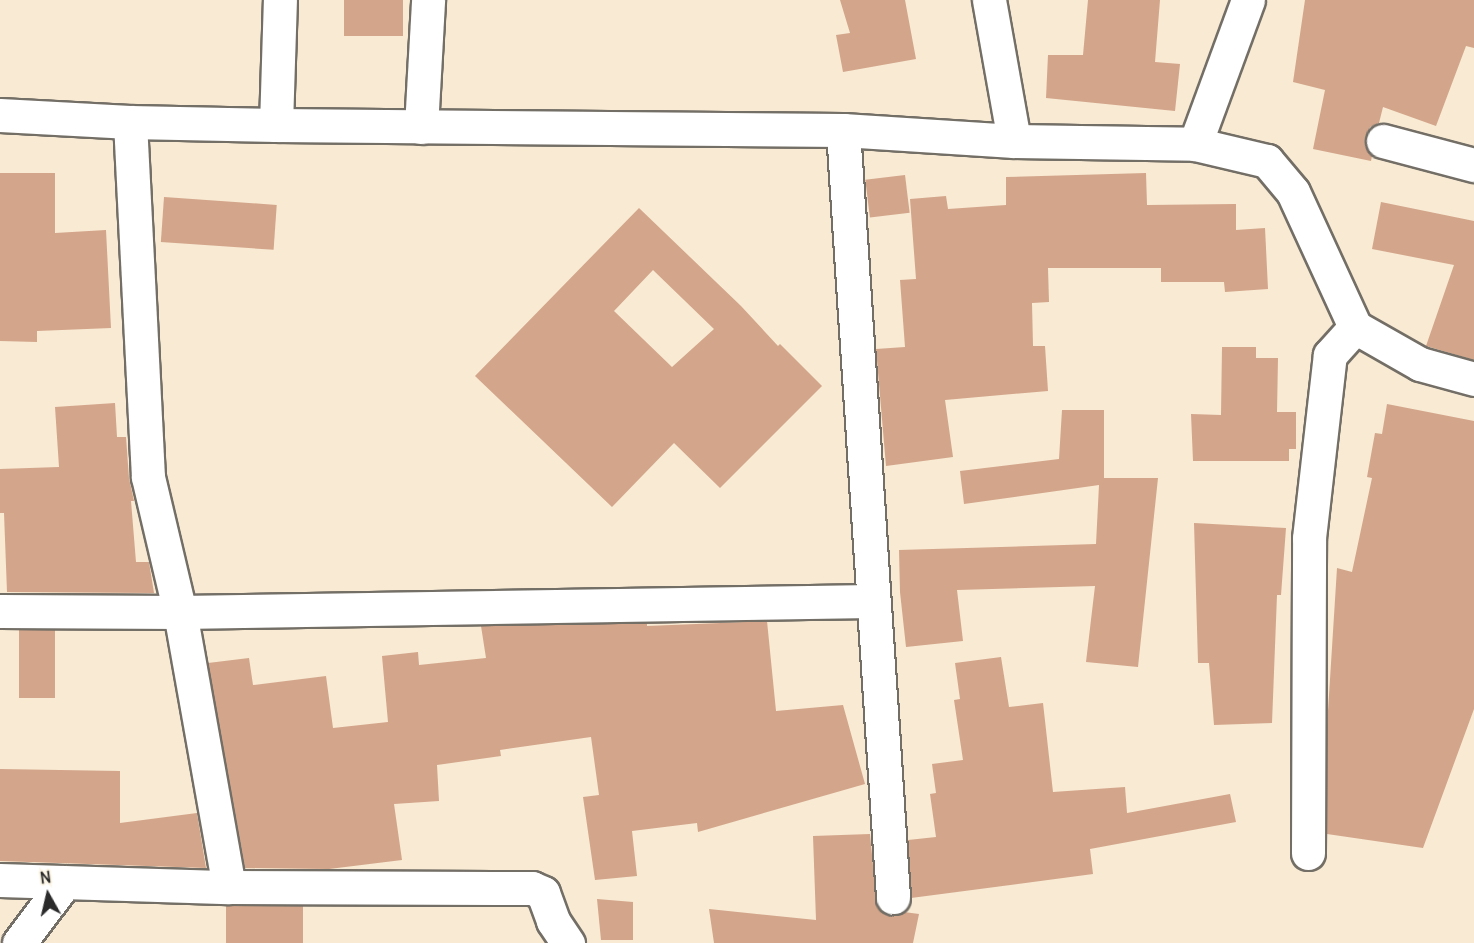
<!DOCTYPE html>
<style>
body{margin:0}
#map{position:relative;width:1474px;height:943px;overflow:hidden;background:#f8ead3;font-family:Delius,sans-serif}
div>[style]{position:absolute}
.building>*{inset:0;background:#d3a58a;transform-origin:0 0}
.roads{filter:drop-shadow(2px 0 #736e66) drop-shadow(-2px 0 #736e66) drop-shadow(0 2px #736e66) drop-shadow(0 -2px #736e66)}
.minor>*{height:33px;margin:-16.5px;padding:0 16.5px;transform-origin:16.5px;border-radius:16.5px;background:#fff}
span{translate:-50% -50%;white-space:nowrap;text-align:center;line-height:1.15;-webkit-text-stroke:4.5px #fcf5e5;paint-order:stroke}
.north{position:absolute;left:18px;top:865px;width:60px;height:60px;-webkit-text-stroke:4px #fcf5e5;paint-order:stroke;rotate:352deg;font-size:16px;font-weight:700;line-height:24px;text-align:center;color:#2b2b2b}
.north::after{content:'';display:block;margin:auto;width:21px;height:27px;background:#2b2b2b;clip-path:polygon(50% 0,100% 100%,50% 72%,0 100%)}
</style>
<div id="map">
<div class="building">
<i style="left:344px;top:0;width:59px;height:36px"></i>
<i style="clip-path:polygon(840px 0,905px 0,916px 59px,843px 72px,836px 35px,850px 33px)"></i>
<i style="clip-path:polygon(1088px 0,1160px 0,1155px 62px,1180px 64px,1175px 111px,1046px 98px,1048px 55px,1083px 55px)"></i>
<i style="clip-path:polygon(1305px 0,1474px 0,1474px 48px,1466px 46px,1436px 126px,1383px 107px,1379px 123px,1370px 127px,1365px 137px,1365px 146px,1372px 156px,1371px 161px,1313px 149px,1325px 90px,1293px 82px)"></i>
<i style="clip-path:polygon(0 173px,55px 173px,55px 233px,106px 230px,111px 328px,37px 331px,37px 342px,0 341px)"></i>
<i style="clip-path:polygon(1146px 173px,1147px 205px,1236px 204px,1236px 230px,1265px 228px,1268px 289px,1225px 292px,1224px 282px,1161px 282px,1161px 268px,1048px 268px,1049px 302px,1032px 303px,1033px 346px,1045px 346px,1048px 391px,945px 400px,953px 457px,886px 466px,876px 349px,905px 347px,900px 280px,916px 279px,910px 199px,946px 196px,948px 209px,1006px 205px,1006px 177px)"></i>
<i style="left:905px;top:175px;width:38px;height:40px;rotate:83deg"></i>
<i style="left:164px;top:197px;width:113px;height:45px;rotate:4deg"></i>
<i style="clip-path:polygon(1381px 202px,1474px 221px,1474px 360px,1426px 346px,1454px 265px,1372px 249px)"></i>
<i style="clip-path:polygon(evenodd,639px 208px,741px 306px,778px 346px,780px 344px,822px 386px,720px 488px,674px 443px,612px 507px,475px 376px,639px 208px,653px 270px,714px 329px,672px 367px,614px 311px,653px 270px)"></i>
<i style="clip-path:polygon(1222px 347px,1256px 347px,1256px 358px,1278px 358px,1277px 412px,1296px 412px,1296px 449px,1289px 449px,1289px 461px,1193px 461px,1191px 414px,1221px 415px)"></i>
<i style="clip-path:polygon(115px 403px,117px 437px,126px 437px,129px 478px,134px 501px,131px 501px,136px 562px,149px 562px,154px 593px,7px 592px,4px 513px,0 513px,0 469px,59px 467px,55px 407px)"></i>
<i style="clip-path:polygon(1387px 404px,1474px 421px,1474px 709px,1423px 848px,1327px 834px,1327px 727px,1337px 568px,1352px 572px,1372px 478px,1367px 477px,1375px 433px,1382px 434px)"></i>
<i style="clip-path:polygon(1062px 410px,1104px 410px,1104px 478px,1158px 478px,1138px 667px,1086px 662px,1095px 586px,957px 590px,963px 641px,906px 647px,900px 592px,899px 550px,1096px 544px,1099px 485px,964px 504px,960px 471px,1059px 459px)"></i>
<i style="clip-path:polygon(1194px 523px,1286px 528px,1281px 595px,1277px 595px,1272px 723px,1214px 725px,1209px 663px,1198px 663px)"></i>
<i style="clip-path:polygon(767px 621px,776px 711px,843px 705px,865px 784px,698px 832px,697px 823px,632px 831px,637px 876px,595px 880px,583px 797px,599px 795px,591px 737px,500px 750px,501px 756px,437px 765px,439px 801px,394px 804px,402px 860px,329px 869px,245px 868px,208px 663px,249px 658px,253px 685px,326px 676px,333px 728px,388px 722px,382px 656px,418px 652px,419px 665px,486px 658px,481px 626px,647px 623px,647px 626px)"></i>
<i style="left:19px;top:630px;width:36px;height:68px"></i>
<i style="clip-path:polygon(1001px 657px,1009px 707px,1043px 703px,1053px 792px,1125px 787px,1127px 813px,1230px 794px,1236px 822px,1090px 849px,1093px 874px,911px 898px,908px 840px,936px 837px,930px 794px,936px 793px,932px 764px,963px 760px,954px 700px,960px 699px,955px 663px)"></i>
<i style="clip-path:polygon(0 769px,120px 771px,120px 823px,197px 813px,206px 868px,0 861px)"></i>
<i style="clip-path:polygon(870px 834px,877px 907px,884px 913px,894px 916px,904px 912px,919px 914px,913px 943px,714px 943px,709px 909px,816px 920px,813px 836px)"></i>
<i style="clip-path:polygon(597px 899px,633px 902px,633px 940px,601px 940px)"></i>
<i style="left:226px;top:906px;width:77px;height:37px"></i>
</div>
<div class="roads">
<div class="minor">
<i style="left:989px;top:0;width:143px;rotate:79.9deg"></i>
<i style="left:0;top:115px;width:130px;rotate:3.1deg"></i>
<i style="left:130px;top:122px;width:146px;rotate:1.2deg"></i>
<i style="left:276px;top:125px;width:567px;rotate:0.51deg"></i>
<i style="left:843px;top:130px;width:171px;rotate:3.7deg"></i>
<i style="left:1014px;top:141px;width:181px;rotate:0.9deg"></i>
<i style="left:1195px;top:144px;width:74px;rotate:13.3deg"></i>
<i style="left:1267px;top:161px;width:40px;rotate:50deg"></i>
<i style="left:1293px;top:192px;width:149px;rotate:65.3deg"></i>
<i style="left:1355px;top:327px;width:75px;rotate:29.6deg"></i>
<i style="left:1420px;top:364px;width:56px;rotate:15.5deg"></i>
<i style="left:130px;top:122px;width:355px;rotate:87.1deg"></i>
<i style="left:148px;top:477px;width:139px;rotate:76.7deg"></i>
<i style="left:180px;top:612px;width:279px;rotate:79.9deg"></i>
<i style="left:276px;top:125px;width:125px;rotate:-88.2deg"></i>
<i style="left:421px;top:127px;width:127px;rotate:-86.8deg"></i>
<i style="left:843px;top:130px;width:769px;rotate:86.27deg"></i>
<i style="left:1383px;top:141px;width:94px;rotate:14.8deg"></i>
<i style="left:1195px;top:144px;width:153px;rotate:-69.8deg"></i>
<i style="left:0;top:611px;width:180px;rotate:0.3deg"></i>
<i style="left:180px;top:612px;width:692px;rotate:-0.91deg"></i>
<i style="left:1308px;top:853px;width:315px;rotate:-89.8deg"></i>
<i style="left:1309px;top:538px;width:184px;rotate:-83.5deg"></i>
<i style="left:1330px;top:355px;width:38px;rotate:-48deg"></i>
<i style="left:0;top:880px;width:229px;rotate:1.8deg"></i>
<i style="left:229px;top:887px;width:303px;rotate:0.2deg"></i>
<i style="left:532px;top:888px;width:12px;rotate:24deg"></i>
<i style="left:543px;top:893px;width:30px;rotate:70deg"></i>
<i style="left:553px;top:921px;width:27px;rotate:56deg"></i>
<i style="left:19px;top:943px;width:76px;rotate:-53deg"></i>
</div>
</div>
<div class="north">N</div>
</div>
